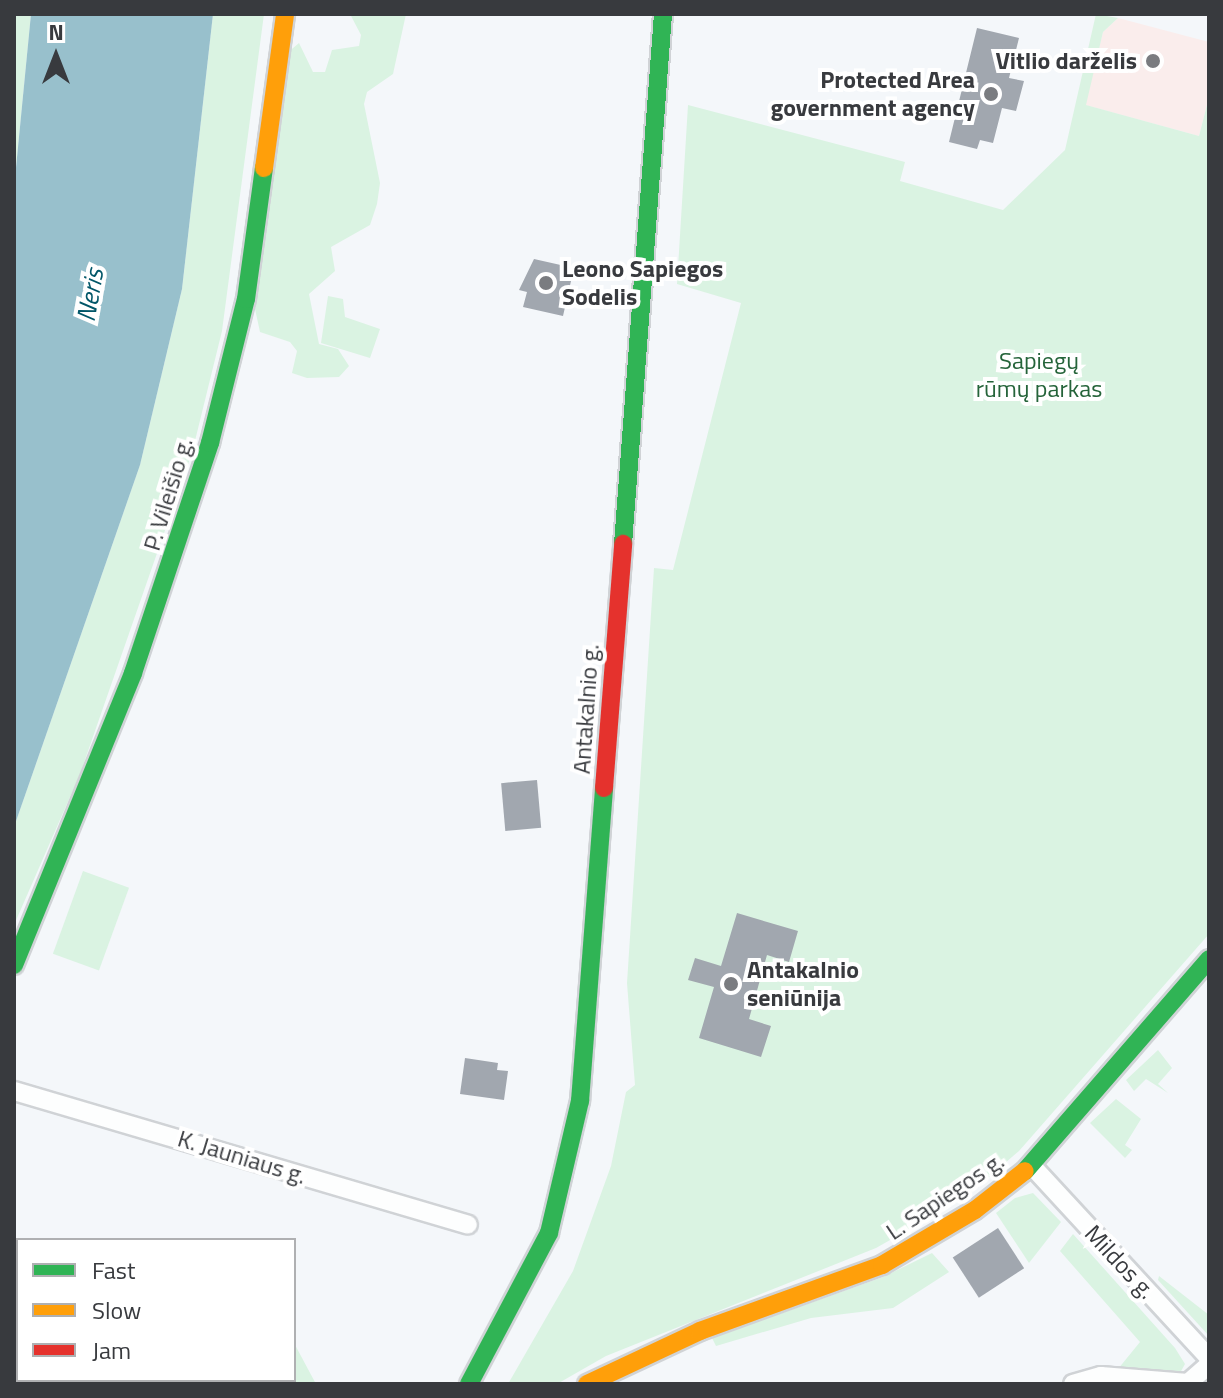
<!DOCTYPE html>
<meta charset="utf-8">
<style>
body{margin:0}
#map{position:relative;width:1223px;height:1398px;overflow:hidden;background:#f4f7fa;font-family:"Titillium Web",sans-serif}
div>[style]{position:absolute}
.education>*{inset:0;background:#faedec}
.green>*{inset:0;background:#daf3e2;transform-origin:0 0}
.water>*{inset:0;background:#98c0cc}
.building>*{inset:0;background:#a1a7af;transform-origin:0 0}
.roads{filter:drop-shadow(2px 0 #d0d3d6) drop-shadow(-2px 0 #d0d3d6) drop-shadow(0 2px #d0d3d6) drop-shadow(0 -2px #d0d3d6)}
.street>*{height:18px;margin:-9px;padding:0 9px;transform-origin:9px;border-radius:9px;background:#fdfefe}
.fast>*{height:18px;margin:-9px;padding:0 9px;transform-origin:9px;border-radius:9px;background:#30b455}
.slow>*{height:18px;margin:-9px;padding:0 9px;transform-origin:9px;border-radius:9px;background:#ff9f0a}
.jam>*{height:18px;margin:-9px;padding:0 9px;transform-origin:9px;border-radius:9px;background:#e5322d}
.dots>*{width:22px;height:22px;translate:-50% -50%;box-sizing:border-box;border:4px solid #fff;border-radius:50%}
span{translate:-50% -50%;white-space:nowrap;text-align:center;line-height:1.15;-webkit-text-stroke:8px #fff;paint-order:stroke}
.poi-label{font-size:24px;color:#383a3e;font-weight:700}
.right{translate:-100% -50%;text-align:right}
.left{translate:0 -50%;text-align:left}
.park-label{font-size:24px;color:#25643a}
.street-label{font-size:24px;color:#383a3e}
.water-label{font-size:26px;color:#015668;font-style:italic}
.frame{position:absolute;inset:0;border:16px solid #383a3e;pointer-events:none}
.legend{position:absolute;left:16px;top:1238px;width:280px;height:144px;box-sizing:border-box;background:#fff;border:2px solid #afb0b2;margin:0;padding:10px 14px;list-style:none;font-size:24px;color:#383a3e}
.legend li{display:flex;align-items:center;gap:16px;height:40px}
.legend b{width:40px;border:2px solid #afb0b2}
.north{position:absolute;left:16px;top:16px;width:80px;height:80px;-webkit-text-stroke:6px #fff;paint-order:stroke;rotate:0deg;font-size:22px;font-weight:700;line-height:32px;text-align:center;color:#383a3e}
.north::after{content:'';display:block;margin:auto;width:28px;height:36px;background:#383a3e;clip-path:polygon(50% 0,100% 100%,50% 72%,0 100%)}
</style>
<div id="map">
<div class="education">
<i style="clip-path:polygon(1118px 18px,1209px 42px,1209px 97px,1199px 136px,1085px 105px,1103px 32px)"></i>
</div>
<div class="green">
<i style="clip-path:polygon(14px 14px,31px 14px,14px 188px)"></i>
<i style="clip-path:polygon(213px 14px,264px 14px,222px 331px,192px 453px,80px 774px,14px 925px,14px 827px,140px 465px,182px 289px)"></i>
<i style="clip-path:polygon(350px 14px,406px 14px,393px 74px,367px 92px,364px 104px,380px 183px,377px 204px,370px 225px,331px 247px,335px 271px,309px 294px,319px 344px,338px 349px,349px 366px,339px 377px,307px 378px,292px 373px,297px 351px,290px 342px,260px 332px,255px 309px,286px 54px,299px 43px,313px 72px,325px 72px,332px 50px,359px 46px,361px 35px)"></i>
<i style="clip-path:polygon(1096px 14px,1118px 18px,1103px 32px,1086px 105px,1199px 136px,1209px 97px,1209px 934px,1019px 1151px,966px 1197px,876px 1248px,606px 1356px,557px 1384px,508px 1384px,573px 1271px,611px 1166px,626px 1092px,635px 1085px,627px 983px,654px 568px,673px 570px,741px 303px,677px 284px,688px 105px,905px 162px,900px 181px,1003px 210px,1065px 150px)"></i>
<i style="clip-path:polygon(328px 296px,343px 299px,345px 317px,380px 329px,370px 358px,321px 343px)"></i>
<i style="left:83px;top:871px;width:49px;height:88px;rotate:20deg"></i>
<i style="clip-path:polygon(1158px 1050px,1172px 1068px,1158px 1084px,1168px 1093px,1146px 1079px,1134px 1091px,1126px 1080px)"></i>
<i style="clip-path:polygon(1116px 1099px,1141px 1119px,1125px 1145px,1132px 1150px,1125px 1158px,1090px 1123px)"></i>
<i style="clip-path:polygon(1033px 1193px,1061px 1222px,1029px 1263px,996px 1213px,1015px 1198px)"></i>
<i style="clip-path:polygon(1073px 1234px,1175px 1348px,1185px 1364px,1180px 1373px,1118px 1369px,1140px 1342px,1060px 1251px)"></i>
<i style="clip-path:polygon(932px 1253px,949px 1272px,893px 1308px,811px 1318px,716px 1346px,712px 1338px,883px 1277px)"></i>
<i style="clip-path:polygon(1159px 1276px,1209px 1315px,1209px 1336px,1158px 1280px)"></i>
<i style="clip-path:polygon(294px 1343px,316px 1384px,190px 1384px,294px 1380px)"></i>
</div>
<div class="water">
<i style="clip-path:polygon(31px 14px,213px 14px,182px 289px,140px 465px,14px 827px,14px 188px)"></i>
</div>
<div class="building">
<i style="clip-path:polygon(977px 28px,1019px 38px,1009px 78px,1024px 81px,1016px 111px,1002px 108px,993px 143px,980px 140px,977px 149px,949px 142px)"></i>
<i style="clip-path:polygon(534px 259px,574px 268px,563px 316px,523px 307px,527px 292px,519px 290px)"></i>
<i style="left:537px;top:780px;width:48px;height:36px;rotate:85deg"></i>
<i style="clip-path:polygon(737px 913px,798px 931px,789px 962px,767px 955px,749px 1019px,771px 1026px,761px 1057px,699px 1038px,714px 987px,688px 980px,695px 958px,721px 966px)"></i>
<i style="clip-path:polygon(465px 1058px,498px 1063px,497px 1070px,508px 1071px,504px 1100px,460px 1094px)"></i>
<i style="left:998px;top:1228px;width:48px;height:54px;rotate:57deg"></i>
</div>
<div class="roads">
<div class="street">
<i style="left:14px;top:1091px;width:473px;rotate:16.4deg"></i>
<i style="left:1032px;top:1166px;width:261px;rotate:47.3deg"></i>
<i style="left:1073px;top:1384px;width:29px;rotate:-16deg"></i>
<i style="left:1101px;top:1376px;width:87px;rotate:4.6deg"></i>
<i style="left:1188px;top:1383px;width:28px;rotate:-41deg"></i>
</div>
<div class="fast">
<i style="left:623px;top:544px;width:532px;rotate:-85.68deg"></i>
<i style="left:14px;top:965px;width:315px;rotate:-67.8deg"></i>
<i style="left:133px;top:673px;width:243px;rotate:-71.5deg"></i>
<i style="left:210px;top:443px;width:148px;rotate:-76deg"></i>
<i style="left:246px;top:299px;width:132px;rotate:-82.2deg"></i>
<i style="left:1025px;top:1171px;width:281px;rotate:-49deg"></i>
<i style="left:469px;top:1384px;width:171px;rotate:-62.1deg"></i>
<i style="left:549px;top:1233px;width:136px;rotate:-76.8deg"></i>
<i style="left:580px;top:1101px;width:314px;rotate:-85.6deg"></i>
</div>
<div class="slow">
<i style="left:264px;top:168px;width:155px;rotate:-82.2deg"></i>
<i style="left:587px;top:1384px;width:125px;rotate:-25.1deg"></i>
<i style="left:700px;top:1331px;width:194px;rotate:-19.9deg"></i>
<i style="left:882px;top:1265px;width:108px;rotate:-30.6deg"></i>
<i style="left:975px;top:1210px;width:63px;rotate:-38deg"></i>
</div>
<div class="jam">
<i style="left:604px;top:788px;width:245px;rotate:-85.5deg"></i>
</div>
</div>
<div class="dots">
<i style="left:1153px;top:61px;background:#7a7c80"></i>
<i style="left:991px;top:94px;background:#7a7c80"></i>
<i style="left:546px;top:283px;background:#7a7c80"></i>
<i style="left:731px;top:984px;background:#7a7c80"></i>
</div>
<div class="poi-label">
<span class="right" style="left:1137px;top:61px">Vitlio darželis</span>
<span class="right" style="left:975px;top:94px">Protected Area<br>government agency</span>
<span class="left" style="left:562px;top:283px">Leono Sapiegos<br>Sodelis</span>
<span class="left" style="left:747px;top:984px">Antakalnio<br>seniūnija</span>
</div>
<div class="park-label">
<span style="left:1039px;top:375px">Sapiegų<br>rūmų parkas</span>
</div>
<div class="street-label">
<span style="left:168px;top:494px;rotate:-73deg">P. Vileišio g.</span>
<span style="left:586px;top:709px;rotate:-86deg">Antakalnio g.</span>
<span style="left:242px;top:1157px;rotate:17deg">K. Jauniaus g.</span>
<span style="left:945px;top:1196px;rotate:-34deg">L. Sapiegos g.</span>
<span style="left:1120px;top:1262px;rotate:47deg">Mildos g.</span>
</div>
<div class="water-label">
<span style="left:90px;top:295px;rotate:-80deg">Neris</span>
</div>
<div class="frame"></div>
<ul class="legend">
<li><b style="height:10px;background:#30b455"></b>Fast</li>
<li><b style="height:10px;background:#ff9f0a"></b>Slow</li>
<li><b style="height:10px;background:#e5322d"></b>Jam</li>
</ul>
<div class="north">N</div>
</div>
